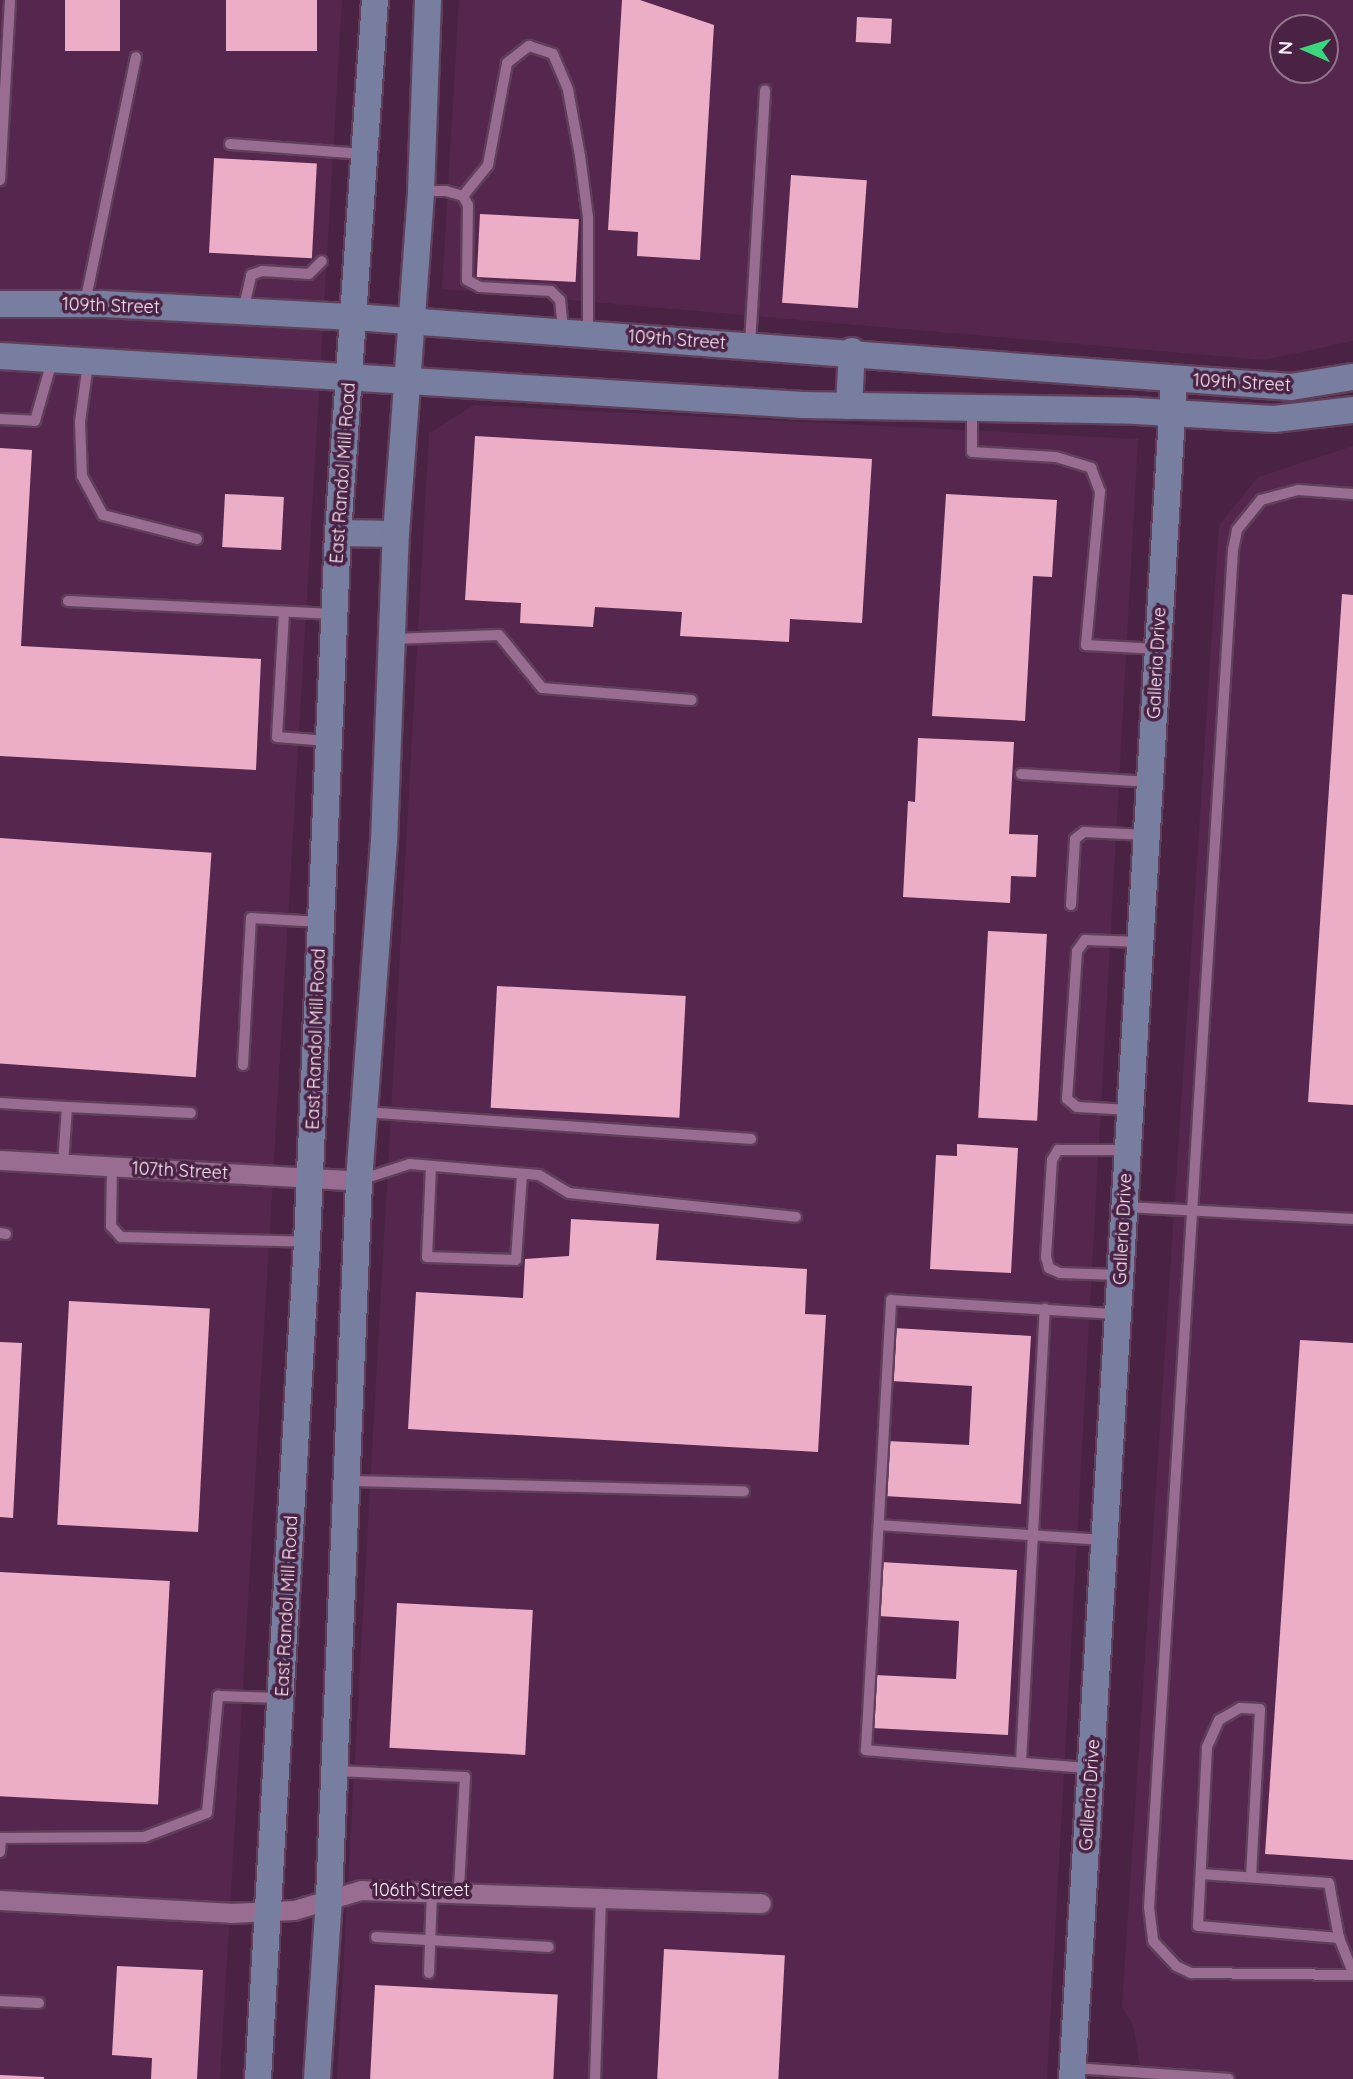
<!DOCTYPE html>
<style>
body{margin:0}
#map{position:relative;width:1353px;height:2079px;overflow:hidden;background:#4a2243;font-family:Quicksand,sans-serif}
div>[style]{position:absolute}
.built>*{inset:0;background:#55274e}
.building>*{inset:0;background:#ecaec7;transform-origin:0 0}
.roads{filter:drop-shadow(2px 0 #603f5b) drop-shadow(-2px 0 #603f5b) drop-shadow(0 2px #603f5b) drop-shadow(0 -2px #603f5b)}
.lane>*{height:10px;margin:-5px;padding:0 5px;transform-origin:5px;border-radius:5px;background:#996c91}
.street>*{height:19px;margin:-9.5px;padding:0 9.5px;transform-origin:9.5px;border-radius:9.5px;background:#996c91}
.secondary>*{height:26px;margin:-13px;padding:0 13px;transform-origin:13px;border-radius:13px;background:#777e9f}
span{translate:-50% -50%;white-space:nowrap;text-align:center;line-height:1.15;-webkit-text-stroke:7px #4a2243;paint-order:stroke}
.street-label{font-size:18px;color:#feeefa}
.north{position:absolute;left:1269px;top:14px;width:70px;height:70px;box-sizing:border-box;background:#4a2243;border:2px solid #92748c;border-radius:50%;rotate:273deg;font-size:19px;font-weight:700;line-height:28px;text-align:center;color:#feeefa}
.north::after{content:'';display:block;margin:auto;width:24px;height:32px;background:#3ad77f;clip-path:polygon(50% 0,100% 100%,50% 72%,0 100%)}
</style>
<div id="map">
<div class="built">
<i style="clip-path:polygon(0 0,342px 0,220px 2079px,0 2079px)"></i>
<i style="clip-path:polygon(evenodd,459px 0,1353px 0,1353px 341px,1264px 360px,442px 289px,459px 0,1283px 28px,1325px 28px,1325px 70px,1283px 70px,1283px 28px)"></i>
<i style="clip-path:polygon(474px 405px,1138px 439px,1047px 2079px,337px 2079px,429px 433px)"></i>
<i style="clip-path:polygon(1353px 446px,1353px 2079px,1142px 2079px,1133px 2025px,1122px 2007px,1219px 525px,1258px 477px)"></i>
</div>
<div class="building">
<i style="left:65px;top:0;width:55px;height:51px"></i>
<i style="left:226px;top:0;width:91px;height:51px"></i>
<i style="clip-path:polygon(622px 0,640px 0,714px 25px,700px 260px,637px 256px,638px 232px,608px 230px)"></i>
<i style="left:857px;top:17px;width:35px;height:25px;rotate:3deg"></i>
<i style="left:214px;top:158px;width:103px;height:95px;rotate:3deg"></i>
<i style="left:791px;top:175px;width:76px;height:128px;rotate:4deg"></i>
<i style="left:480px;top:214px;width:99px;height:63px;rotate:3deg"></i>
<i style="clip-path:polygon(475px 436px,872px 459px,862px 623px,790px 619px,789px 642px,680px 636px,682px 612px,595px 607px,593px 627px,520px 623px,521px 603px,465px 600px)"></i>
<i style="clip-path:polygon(0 448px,32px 450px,21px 646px,261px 659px,256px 770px,0 756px)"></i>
<i style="left:225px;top:494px;width:59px;height:53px;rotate:3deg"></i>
<i style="clip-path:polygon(946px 494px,1057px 500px,1052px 577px,1033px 576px,1025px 721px,932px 716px)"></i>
<i style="clip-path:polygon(1342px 594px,1353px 595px,1353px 1105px,1308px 1102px)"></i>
<i style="clip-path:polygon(918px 738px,1014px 742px,1009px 834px,1038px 835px,1036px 877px,1011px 876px,1010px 903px,903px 897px,908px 801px,915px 802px)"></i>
<i style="left:0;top:838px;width:212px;height:225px;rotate:4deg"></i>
<i style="left:988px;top:931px;width:59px;height:187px;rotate:3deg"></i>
<i style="left:497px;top:986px;width:189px;height:122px;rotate:3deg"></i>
<i style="clip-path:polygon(957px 1144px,1018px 1148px,1011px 1273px,930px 1269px,936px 1155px,957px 1156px)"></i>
<i style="clip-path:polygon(571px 1219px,659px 1224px,656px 1260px,807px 1269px,805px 1314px,826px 1315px,818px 1452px,408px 1429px,416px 1292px,523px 1298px,525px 1259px,569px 1256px)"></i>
<i style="left:69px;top:1301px;width:141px;height:224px;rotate:3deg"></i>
<i style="clip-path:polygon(894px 1328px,1031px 1336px,1021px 1504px,884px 1496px,887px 1441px,969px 1445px,972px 1386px,891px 1381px)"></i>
<i style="clip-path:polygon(1300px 1340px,1353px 1343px,1353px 1860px,1265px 1854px)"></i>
<i style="clip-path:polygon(0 1342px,22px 1343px,13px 1518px,0 1517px)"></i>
<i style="clip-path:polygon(881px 1562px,1017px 1570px,1008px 1735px,872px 1728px,875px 1675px,956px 1679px,959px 1621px,878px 1616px)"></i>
<i style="left:0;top:1572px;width:170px;height:224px;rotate:3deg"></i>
<i style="left:397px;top:1603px;width:136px;height:145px;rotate:3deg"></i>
<i style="left:664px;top:1949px;width:121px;height:130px;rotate:3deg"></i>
<i style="clip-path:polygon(117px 1966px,203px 1970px,197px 2079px,151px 2079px,152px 2058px,112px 2055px)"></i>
<i style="left:375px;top:1985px;width:183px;height:94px;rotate:3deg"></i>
<i style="clip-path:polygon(0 2075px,44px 2077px,44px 2079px,0 2079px)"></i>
</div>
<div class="roads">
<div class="lane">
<i style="left:230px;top:144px;width:134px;rotate:4.3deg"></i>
<i style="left:0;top:180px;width:180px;rotate:-86.8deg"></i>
<i style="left:422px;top:191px;width:24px"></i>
<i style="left:446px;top:191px;width:18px;rotate:16deg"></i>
<i style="left:463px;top:196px;width:10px;rotate:61deg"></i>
<i style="left:468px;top:205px;width:75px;rotate:90.8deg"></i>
<i style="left:467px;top:280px;width:15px;rotate:28deg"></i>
<i style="left:480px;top:287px;width:71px;rotate:3.2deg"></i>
<i style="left:551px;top:291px;width:13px;rotate:45deg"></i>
<i style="left:560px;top:300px;width:31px;rotate:84deg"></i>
<i style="left:463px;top:196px;width:40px;rotate:-51deg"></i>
<i style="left:488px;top:165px;width:104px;rotate:-79.4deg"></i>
<i style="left:507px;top:63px;width:28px;rotate:-38deg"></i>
<i style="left:529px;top:46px;width:25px;rotate:18deg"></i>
<i style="left:553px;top:54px;width:39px;rotate:67deg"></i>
<i style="left:568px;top:90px;width:67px;rotate:79.7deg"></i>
<i style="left:580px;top:156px;width:63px;rotate:82.6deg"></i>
<i style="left:588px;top:218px;width:115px;rotate:90deg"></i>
<i style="left:85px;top:303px;width:251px;rotate:-78.3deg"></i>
<i style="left:243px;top:311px;width:37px;rotate:-77deg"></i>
<i style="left:251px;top:275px;width:12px;rotate:-20deg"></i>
<i style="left:262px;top:271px;width:47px;rotate:3.7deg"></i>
<i style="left:309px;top:274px;width:18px;rotate:-45deg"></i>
<i style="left:750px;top:344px;width:254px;rotate:-86.6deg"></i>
<i style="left:88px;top:364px;width:59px;rotate:97.9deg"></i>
<i style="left:80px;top:422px;width:54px;rotate:87.9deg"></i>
<i style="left:82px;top:476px;width:44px;rotate:61.7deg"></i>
<i style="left:103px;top:515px;width:97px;rotate:14.3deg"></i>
<i style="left:972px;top:409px;width:43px;rotate:90deg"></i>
<i style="left:972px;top:452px;width:84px;rotate:3.4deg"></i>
<i style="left:1056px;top:457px;width:37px;rotate:17deg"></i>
<i style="left:1091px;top:468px;width:25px;rotate:69deg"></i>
<i style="left:1100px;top:491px;width:155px;rotate:95.2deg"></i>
<i style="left:1086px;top:645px;width:72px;rotate:3.2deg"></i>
<i style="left:0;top:419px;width:35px;rotate:3deg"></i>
<i style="left:35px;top:421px;width:62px;rotate:-74.2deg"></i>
<i style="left:1353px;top:494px;width:55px;rotate:-175.8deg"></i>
<i style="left:1298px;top:490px;width:38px;rotate:165deg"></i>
<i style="left:1261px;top:500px;width:38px;rotate:129deg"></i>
<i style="left:1237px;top:530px;width:20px;rotate:101deg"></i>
<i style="left:1233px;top:550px;width:1360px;rotate:93.54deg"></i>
<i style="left:1149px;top:1907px;width:34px;rotate:83deg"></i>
<i style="left:1153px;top:1941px;width:34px;rotate:47deg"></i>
<i style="left:1176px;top:1966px;width:17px;rotate:25deg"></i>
<i style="left:1191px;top:1973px;width:162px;rotate:0.7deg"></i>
<i style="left:68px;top:601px;width:266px;rotate:2.8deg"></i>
<i style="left:284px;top:612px;width:125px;rotate:93.2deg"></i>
<i style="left:277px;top:737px;width:51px;rotate:4.5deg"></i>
<i style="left:393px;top:639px;width:106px;rotate:-2.2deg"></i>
<i style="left:499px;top:635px;width:68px;rotate:50.9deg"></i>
<i style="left:542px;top:688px;width:150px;rotate:4.6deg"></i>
<i style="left:1021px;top:774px;width:129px;rotate:3.5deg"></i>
<i style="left:1071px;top:905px;width:66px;rotate:-86.5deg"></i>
<i style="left:1075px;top:839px;width:11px;rotate:-38deg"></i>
<i style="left:1084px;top:832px;width:62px;rotate:2.8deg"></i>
<i style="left:243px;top:1065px;width:147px;rotate:-86.9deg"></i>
<i style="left:251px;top:918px;width:69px;rotate:3.3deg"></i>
<i style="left:0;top:1103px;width:67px;rotate:3.4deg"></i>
<i style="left:67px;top:1107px;width:57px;rotate:94deg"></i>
<i style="left:67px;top:1107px;width:124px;rotate:2.8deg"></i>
<i style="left:1130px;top:1110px;width:53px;rotate:-176.8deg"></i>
<i style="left:1077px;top:1107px;width:13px;rotate:-141deg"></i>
<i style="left:1067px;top:1099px;width:148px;rotate:-86.1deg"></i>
<i style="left:1077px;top:951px;width:14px;rotate:-54deg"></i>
<i style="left:1085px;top:940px;width:55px;rotate:2.1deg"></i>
<i style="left:365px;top:1112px;width:387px;rotate:4deg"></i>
<i style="left:431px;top:1166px;width:91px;rotate:92.5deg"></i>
<i style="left:427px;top:1257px;width:89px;rotate:1.9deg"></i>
<i style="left:516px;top:1260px;width:86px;rotate:-86deg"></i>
<i style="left:112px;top:1167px;width:59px;rotate:91deg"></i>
<i style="left:111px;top:1226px;width:15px;rotate:48deg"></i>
<i style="left:121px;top:1237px;width:186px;rotate:1.5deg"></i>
<i style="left:363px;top:1179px;width:49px;rotate:-17.7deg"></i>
<i style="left:410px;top:1164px;width:129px;rotate:4.9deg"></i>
<i style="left:539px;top:1175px;width:35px;rotate:31deg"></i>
<i style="left:569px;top:1193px;width:228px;rotate:6deg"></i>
<i style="left:1126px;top:1207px;width:227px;rotate:3deg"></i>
<i style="left:0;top:1233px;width:6px;rotate:9deg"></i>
<i style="left:1120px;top:1275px;width:60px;rotate:-178.1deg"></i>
<i style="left:1060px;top:1273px;width:12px;rotate:-156deg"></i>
<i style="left:1049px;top:1268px;width:11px;rotate:-105deg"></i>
<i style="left:1046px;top:1257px;width:97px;rotate:-86.5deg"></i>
<i style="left:1052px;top:1160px;width:12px;rotate:-59deg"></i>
<i style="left:1058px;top:1150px;width:68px"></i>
<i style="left:349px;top:1481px;width:395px;rotate:1.5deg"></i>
<i style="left:879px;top:1525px;width:224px;rotate:3.8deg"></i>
<i style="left:1021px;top:1762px;width:454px;rotate:-87deg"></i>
<i style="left:1088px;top:1768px;width:223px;rotate:-175.4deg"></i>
<i style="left:866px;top:1750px;width:451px;rotate:-86.8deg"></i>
<i style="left:891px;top:1300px;width:224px;rotate:3.6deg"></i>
<i style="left:337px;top:1771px;width:128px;rotate:2.7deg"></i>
<i style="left:465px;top:1777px;width:112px;rotate:93.1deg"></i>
<i style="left:0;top:1838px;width:144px;rotate:-0.4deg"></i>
<i style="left:144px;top:1837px;width:67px;rotate:-20.9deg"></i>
<i style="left:207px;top:1813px;width:118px;rotate:-84.6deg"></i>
<i style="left:218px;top:1696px;width:60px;rotate:1.9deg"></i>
<i style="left:0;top:1852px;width:13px;rotate:-86deg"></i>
<i style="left:1201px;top:1874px;width:128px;rotate:4deg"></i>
<i style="left:1329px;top:1883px;width:56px;rotate:79.7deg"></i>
<i style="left:1339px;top:1938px;width:38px;rotate:68deg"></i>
<i style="left:1251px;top:1877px;width:168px;rotate:-86.9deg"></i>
<i style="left:1260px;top:1709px;width:20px;rotate:-177deg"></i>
<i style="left:1240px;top:1708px;width:24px;rotate:150deg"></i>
<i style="left:1219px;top:1720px;width:30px;rotate:114deg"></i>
<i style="left:1207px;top:1747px;width:179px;rotate:92.9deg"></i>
<i style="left:1198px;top:1926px;width:142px;rotate:4.9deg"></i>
<i style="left:376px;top:1937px;width:173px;rotate:3.3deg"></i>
<i style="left:429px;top:1973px;width:82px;rotate:-87.9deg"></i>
<i style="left:0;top:2001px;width:39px;rotate:3deg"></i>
<i style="left:1076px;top:2068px;width:153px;rotate:4.1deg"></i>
<i style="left:595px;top:2079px;width:182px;rotate:-88.1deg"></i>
</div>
<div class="street">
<i style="left:0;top:1160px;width:360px;rotate:3.3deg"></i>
<i style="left:0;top:1900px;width:230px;rotate:3.2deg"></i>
<i style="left:230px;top:1913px;width:64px;rotate:-2.7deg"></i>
<i style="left:294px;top:1910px;width:70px;rotate:-16.6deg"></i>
<i style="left:361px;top:1890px;width:400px;rotate:1.9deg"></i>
</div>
<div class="secondary">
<i style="left:0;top:304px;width:103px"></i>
<i style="left:103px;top:304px;width:252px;rotate:3deg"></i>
<i style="left:355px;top:317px;width:939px;rotate:4.28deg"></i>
<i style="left:1291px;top:387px;width:63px;rotate:-9.2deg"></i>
<i style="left:0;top:356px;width:805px;rotate:3.49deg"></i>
<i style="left:804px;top:405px;width:332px;rotate:1deg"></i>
<i style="left:1136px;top:411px;width:138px;rotate:3.3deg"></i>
<i style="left:1274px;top:419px;width:80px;rotate:-6.5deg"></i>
<i style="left:849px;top:406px;width:55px;rotate:-86.9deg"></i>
<i style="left:338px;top:533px;width:58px;rotate:1deg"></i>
<i style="left:258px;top:2079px;width:838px;rotate:-86.65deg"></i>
<i style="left:307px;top:1242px;width:710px;rotate:-87.5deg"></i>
<i style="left:338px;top:533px;width:534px;rotate:-86.03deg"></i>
<i style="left:317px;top:2079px;width:181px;rotate:-86.2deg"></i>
<i style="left:329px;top:1898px;width:718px;rotate:-87.6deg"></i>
<i style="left:359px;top:1181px;width:340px;rotate:-85.8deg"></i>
<i style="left:384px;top:842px;width:308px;rotate:-87.8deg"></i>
<i style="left:396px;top:534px;width:344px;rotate:-85.8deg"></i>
<i style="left:421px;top:191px;width:191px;rotate:-87.9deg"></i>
<i style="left:1072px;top:2079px;width:1702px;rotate:-86.56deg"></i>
</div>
</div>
<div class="street-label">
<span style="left:111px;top:306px;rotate:2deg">109th Street</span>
<span style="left:677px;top:340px;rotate:4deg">109th Street</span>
<span style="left:1242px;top:383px;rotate:3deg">109th Street</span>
<span style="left:343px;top:473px;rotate:-86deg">East Randol Mill Road</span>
<span style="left:1157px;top:663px;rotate:-87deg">Galleria Drive</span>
<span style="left:316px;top:1039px;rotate:-88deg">East Randol Mill Road</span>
<span style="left:180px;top:1171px;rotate:3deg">107th Street</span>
<span style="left:1123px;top:1229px;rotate:-87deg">Galleria Drive</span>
<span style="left:287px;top:1606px;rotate:-87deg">East Randol Mill Road</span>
<span style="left:1090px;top:1795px;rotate:-86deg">Galleria Drive</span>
<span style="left:421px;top:1890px">106th Street</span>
</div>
<div class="north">N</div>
</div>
